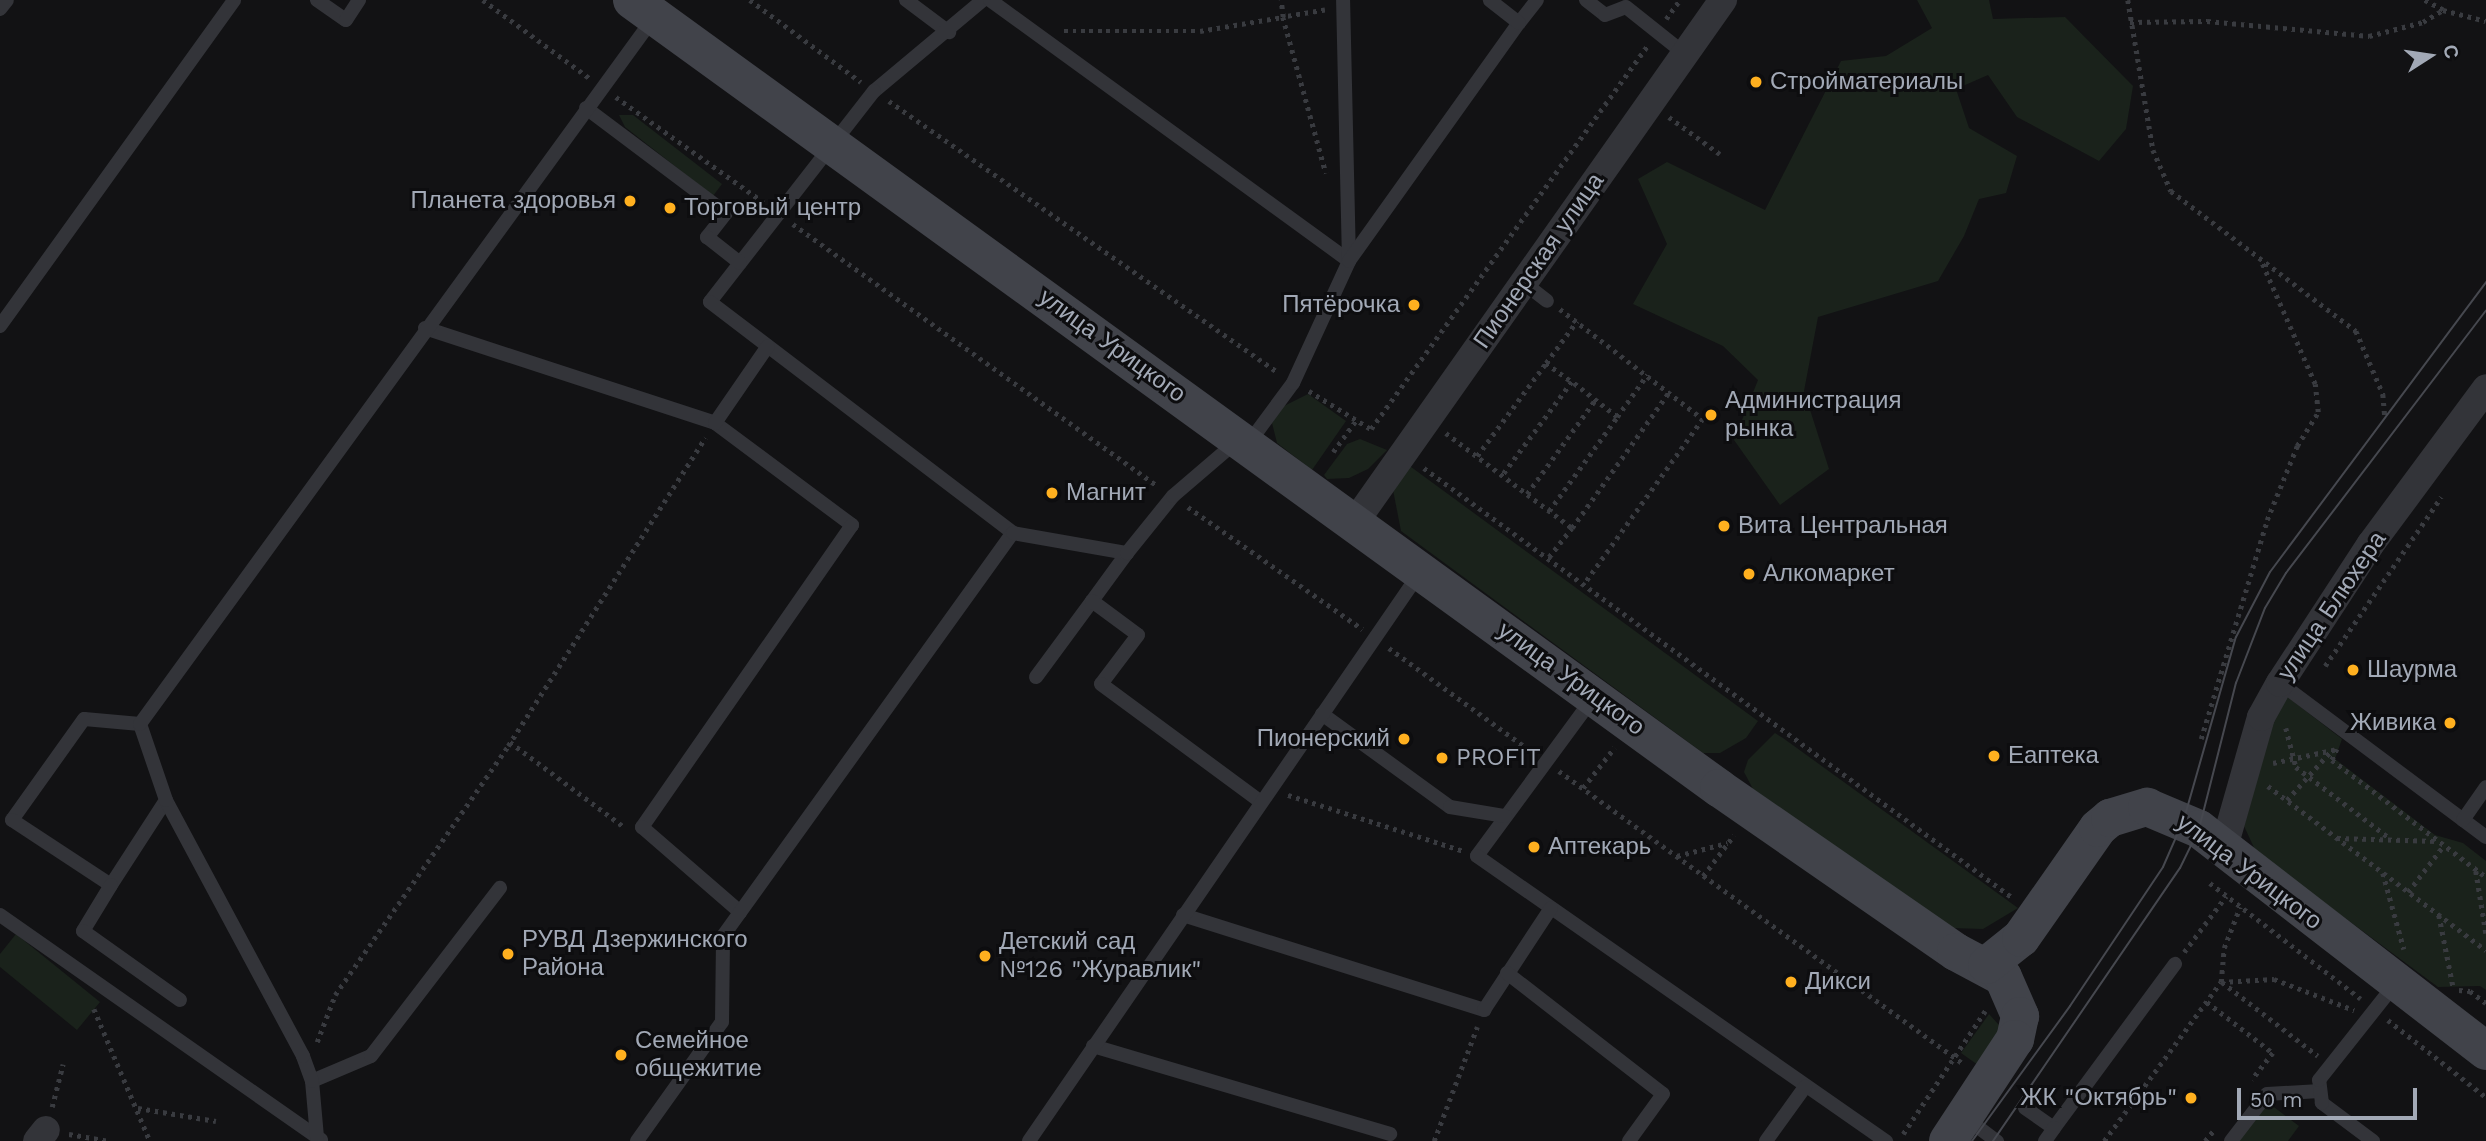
<!DOCTYPE html>
<meta charset="utf-8">
<style>
body{margin:0}
#map{position:relative;width:2486px;height:1141px;overflow:hidden;background:#121214;font-family:"Work Sans",sans-serif}
div>[style]{position:absolute}
.green>*{inset:0;background:#1a221b}
.path>*{height:4.5px;margin-top:-2.25px;transform-origin:0;background:repeating-linear-gradient(90deg,#393b40 0 3.5px,transparent 0 8.5px)}
.lane>*{height:14px;margin:-7px;padding:0 7px;transform-origin:7px;border-radius:7px;background:#333439}
.street>*{height:28px;margin:-14px;padding:0 14px;transform-origin:14px;border-radius:14px;background:#333439}
.secondary>*{height:38px;margin:-19px;padding:0 19px;transform-origin:19px;border-radius:19px;background:#41434a}
.tram>*{height:2px;margin:-1px;padding:0 1px;transform-origin:1px;border-radius:1px;background:#46484f}
.dots>*{width:19px;height:19px;translate:-50% -50%;box-sizing:border-box;border:4px solid #0d0d0f;border-radius:50%}
span{translate:-50% -50%;white-space:nowrap;text-align:center;line-height:1.15;-webkit-text-stroke:6px #0d0d0f;paint-order:stroke}
.poi-label{font-size:24px;color:#a2a9b6}
.left{translate:0 -50%;text-align:left}
.right{translate:-100% -50%;text-align:right}
.street-label{font-size:24px;color:#a2a9b6}
.north{position:absolute;left:2395px;top:21px;width:70px;height:70px;-webkit-text-stroke:5px #0d0d0f;paint-order:stroke;rotate:78deg;font-size:19px;font-weight:700;line-height:28px;text-align:center;color:#a2a9b6}
.north::after{content:'';display:block;margin:auto;width:24px;height:32px;background:#a2a9b6;clip-path:polygon(50% 0,100% 100%,50% 72%,0 100%)}
.scale{position:absolute;left:2237px;top:1088px;width:180px;height:32px;box-sizing:border-box;border:4px solid #a2a9b6;border-top:0;padding-left:9px;font-size:21px;line-height:24px;white-space:nowrap;color:#a2a9b6;-webkit-text-stroke:5px #0d0d0f;paint-order:stroke}
</style>
<div id="map">
<div class="green">
<i style="clip-path:polygon(1917px 0,1989px 0,1993px 19px,2065px 17px,2133px 86px,2126px 129px,2099px 161px,2017px 117px,1988px 75px,1956px 89px,1969px 128px,2017px 156px,2006px 193px,1979px 199px,1964px 236px,1938px 281px,1818px 317px,1804px 391px,1829px 469px,1780px 505px,1734px 440px,1758px 380px,1723px 346px,1633px 304px,1667px 244px,1638px 179px,1667px 162px,1765px 210px,1841px 61px,1886px 56px,1932px 28px)"></i>
<i style="clip-path:polygon(619px 115px,633px 115px,722px 184px,713px 196px,625px 127px)"></i>
<i style="clip-path:polygon(1308px 394px,1346px 421px,1312px 470px,1277px 443px,1272px 423px,1282px 407px)"></i>
<i style="clip-path:polygon(1360px 439px,1387px 450px,1368px 469px,1349px 478px,1327px 479px,1324px 475px,1347px 444px)"></i>
<i style="clip-path:polygon(1407px 464px,1758px 721px,1746px 738px,1720px 753px,1703px 753px,1401px 531px,1393px 490px)"></i>
<i style="clip-path:polygon(2285px 695px,2342px 739px,2335px 759px,2435px 835px,2463px 843px,2486px 861px,2486px 990px,2480px 986px,2438px 987px,2256px 852px,2244px 826px,2272px 720px)"></i>
<i style="clip-path:polygon(1775px 733px,1783px 738px,2018px 908px,1983px 929px,1951px 928px,1753px 789px,1744px 772px,1748px 760px)"></i>
<i style="clip-path:polygon(16px 934px,100px 1002px,77px 1030px,0 967px,0 954px)"></i>
<i style="clip-path:polygon(1989px 1014px,1999px 1025px,2000px 1039px,1985px 1070px,1961px 1053px)"></i>
<i style="clip-path:polygon(2266px 1101px,2299px 1126px,2288px 1141px,2236px 1141px)"></i>
</div>
<div class="path">
<i style="left:483px;top:0;width:132px;rotate:36.3deg"></i>
<i style="left:750px;top:0;width:138px;rotate:36.5deg"></i>
<i style="left:2128px;top:0;width:152px;rotate:80.5deg"></i>
<i style="left:2153px;top:150px;width:45px;rotate:66.3deg"></i>
<i style="left:2171px;top:191px;width:232px;rotate:37.1deg"></i>
<i style="left:2356px;top:331px;width:69px;rotate:66.8deg"></i>
<i style="left:2383px;top:394px;width:23px;rotate:85deg"></i>
<i style="left:1325px;top:10px;width:43px;rotate:170.5deg"></i>
<i style="left:1283px;top:17px;width:162px;rotate:74.6deg"></i>
<i style="left:2443px;top:10px;width:44px;rotate:14.3deg"></i>
<i style="left:1666px;top:19px;width:24px;rotate:-54deg"></i>
<i style="left:2130px;top:22px;width:77px;rotate:-0.7deg"></i>
<i style="left:2207px;top:21px;width:163px;rotate:5.3deg"></i>
<i style="left:2369px;top:36px;width:56px;rotate:-14.5deg"></i>
<i style="left:2423px;top:22px;width:23px;rotate:-31deg"></i>
<i style="left:2443px;top:10px;width:21px;rotate:-152deg"></i>
<i style="left:1064px;top:31px;width:136px"></i>
<i style="left:1200px;top:31px;width:84px;rotate:-9.6deg"></i>
<i style="left:1283px;top:17px;width:17px;rotate:-97deg"></i>
<i style="left:616px;top:97px;width:184px;rotate:35.5deg"></i>
<i style="left:889px;top:101px;width:474px;rotate:34.9deg"></i>
<i style="left:1669px;top:117px;width:63px;rotate:36deg"></i>
<i style="left:793px;top:224px;width:449px;rotate:35.7deg"></i>
<i style="left:1560px;top:309px;width:180px;rotate:37.6deg"></i>
<i style="left:1703px;top:419px;width:202px;rotate:125.7deg"></i>
<i style="left:1546px;top:363px;width:52px;rotate:-53.6deg"></i>
<i style="left:1309px;top:391px;width:73px;rotate:31.5deg"></i>
<i style="left:1371px;top:429px;width:472px;rotate:-54.2deg"></i>
<i style="left:1617px;top:417px;width:52px;rotate:-54.5deg"></i>
<i style="left:1446px;top:433px;width:158px;rotate:37deg"></i>
<i style="left:1572px;top:528px;width:167px;rotate:-54.5deg"></i>
<i style="left:1333px;top:452px;width:39px;rotate:-54deg"></i>
<i style="left:1477px;top:456px;width:116px;rotate:-53.4deg"></i>
<i style="left:1546px;top:363px;width:32px;rotate:36deg"></i>
<i style="left:1572px;top:382px;width:117px;rotate:126.7deg"></i>
<i style="left:1424px;top:468px;width:729px;rotate:36.13deg"></i>
<i style="left:1527px;top:494px;width:116px;rotate:-54.1deg"></i>
<i style="left:1188px;top:507px;width:213px;rotate:35deg"></i>
<i style="left:1549px;top:511px;width:116px;rotate:-54.1deg"></i>
<i style="left:1617px;top:417px;width:57px;rotate:-142.1deg"></i>
<i style="left:1549px;top:557px;width:37px;rotate:-52deg"></i>
<i style="left:1389px;top:648px;width:177px;rotate:36deg"></i>
<i style="left:2325px;top:666px;width:205px;rotate:-55.5deg"></i>
<i style="left:2286px;top:728px;width:40px;rotate:75.6deg"></i>
<i style="left:2296px;top:767px;width:119px;rotate:37.2deg"></i>
<i style="left:2201px;top:739px;width:229px;rotate:-73.2deg"></i>
<i style="left:2267px;top:520px;width:80px;rotate:-67.9deg"></i>
<i style="left:2297px;top:446px;width:40px;rotate:-58deg"></i>
<i style="left:2318px;top:412px;width:28px;rotate:-96deg"></i>
<i style="left:2315px;top:384px;width:137px;rotate:-113.7deg"></i>
<i style="left:510px;top:742px;width:142px;rotate:36.7deg"></i>
<i style="left:2337px;top:749px;width:12px;rotate:114deg"></i>
<i style="left:2332px;top:760px;width:193px;rotate:37.2deg"></i>
<i style="left:2273px;top:763px;width:66px;rotate:-12.3deg"></i>
<i style="left:1559px;top:771px;width:498px;rotate:35.9deg"></i>
<i style="left:2268px;top:786px;width:273px;rotate:37deg"></i>
<i style="left:1583px;top:788px;width:51px;rotate:-52.2deg"></i>
<i style="left:1288px;top:795px;width:184px;rotate:17.7deg"></i>
<i style="left:2287px;top:800px;width:66px;rotate:-48.1deg"></i>
<i style="left:2337px;top:838px;width:100px;rotate:1.7deg"></i>
<i style="left:1677px;top:856px;width:52px;rotate:-14.6deg"></i>
<i style="left:2476px;top:871px;width:63px;rotate:80.8deg"></i>
<i style="left:2383px;top:873px;width:79px;rotate:74.6deg"></i>
<i style="left:1703px;top:876px;width:51px;rotate:-52.9deg"></i>
<i style="left:2210px;top:883px;width:190px;rotate:37.5deg"></i>
<i style="left:2408px;top:892px;width:59px;rotate:-52.5deg"></i>
<i style="left:2439px;top:915px;width:72px;rotate:78.8deg"></i>
<i style="left:2184px;top:952px;width:70px;rotate:-53.1deg"></i>
<i style="left:2221px;top:982px;width:53px;rotate:-3.2deg"></i>
<i style="left:2274px;top:979px;width:86px;rotate:21.2deg"></i>
<i style="left:2222px;top:982px;width:121px;rotate:37.6deg"></i>
<i style="left:2459px;top:990px;width:11px;rotate:5deg"></i>
<i style="left:2470px;top:991px;width:20px;rotate:37deg"></i>
<i style="left:2207px;top:1002px;width:83px;rotate:37.7deg"></i>
<i style="left:2273px;top:1053px;width:34px;rotate:128deg"></i>
<i style="left:94px;top:1009px;width:143px;rotate:67deg"></i>
<i style="left:2388px;top:1020px;width:125px;rotate:38.2deg"></i>
<i style="left:317px;top:1042px;width:50px;rotate:-69deg"></i>
<i style="left:335px;top:995px;width:303px;rotate:-55.2deg"></i>
<i style="left:508px;top:746px;width:366px;rotate:-57.4deg"></i>
<i style="left:52px;top:1107px;width:44px;rotate:-75.7deg"></i>
<i style="left:138px;top:1108px;width:79px;rotate:9.5deg"></i>
<i style="left:69px;top:1134px;width:39px;rotate:10deg"></i>
<i style="left:1903px;top:1134px;width:148px;rotate:-56.3deg"></i>
<i style="left:1434px;top:1141px;width:122px;rotate:-69.3deg"></i>
<i style="left:2104px;top:1141px;width:197px;rotate:-53.7deg"></i>
<i style="left:2221px;top:982px;width:34px;rotate:-85deg"></i>
<i style="left:2224px;top:948px;width:44px;rotate:-68.7deg"></i>
<i style="left:2205px;top:1141px;width:13px;rotate:-51deg"></i>
</div>
<div class="lane">
<i style="left:317px;top:0;width:35px;rotate:35deg"></i>
<i style="left:346px;top:20px;width:24px;rotate:-57deg"></i>
<i style="left:906px;top:0;width:54px;rotate:36.7deg"></i>
<i style="left:983px;top:0;width:142px;rotate:140.1deg"></i>
<i style="left:874px;top:91px;width:267px;rotate:127.9deg"></i>
<i style="left:710px;top:302px;width:381px;rotate:37.3deg"></i>
<i style="left:990px;top:0;width:444px;rotate:36deg"></i>
<i style="left:1349px;top:261px;width:261px;rotate:-91.3deg"></i>
<i style="left:1586px;top:0;width:24px;rotate:38deg"></i>
<i style="left:1605px;top:15px;width:22px;rotate:-21deg"></i>
<i style="left:1626px;top:7px;width:75px;rotate:38.5deg"></i>
<i style="left:0;top:9px;width:11px;rotate:-52deg"></i>
<i style="left:1519px;top:23px;width:29px;rotate:-52deg"></i>
<i style="left:586px;top:108px;width:175px;rotate:36.9deg"></i>
<i style="left:726px;top:213px;width:31px;rotate:128deg"></i>
<i style="left:707px;top:237px;width:42px;rotate:38.2deg"></i>
<i style="left:1524px;top:283px;width:29px;rotate:38deg"></i>
<i style="left:0;top:326px;width:401px;rotate:-54.3deg"></i>
<i style="left:425px;top:328px;width:305px;rotate:18.1deg"></i>
<i style="left:715px;top:423px;width:171px;rotate:36.7deg"></i>
<i style="left:852px;top:525px;width:368px;rotate:124.8deg"></i>
<i style="left:642px;top:827px;width:130px;rotate:40.9deg"></i>
<i style="left:715px;top:423px;width:93px;rotate:-55.5deg"></i>
<i style="left:1248px;top:444px;width:76px;rotate:-53.6deg"></i>
<i style="left:1293px;top:383px;width:134px;rotate:-65.3deg"></i>
<i style="left:1349px;top:261px;width:292px;rotate:-54.5deg"></i>
<i style="left:1519px;top:23px;width:37px;rotate:-142deg"></i>
<i style="left:1092px;top:601px;width:59px;rotate:-53.9deg"></i>
<i style="left:1036px;top:677px;width:94px;rotate:-53.6deg"></i>
<i style="left:1092px;top:601px;width:57px;rotate:36.5deg"></i>
<i style="left:1138px;top:635px;width:61px;rotate:127.1deg"></i>
<i style="left:1101px;top:684px;width:199px;rotate:36.4deg"></i>
<i style="left:2280px;top:683px;width:257px;rotate:36.8deg"></i>
<i style="left:1593px;top:698px;width:196px;rotate:126.3deg"></i>
<i style="left:1477px;top:856px;width:499px;rotate:34.9deg"></i>
<i style="left:1322px;top:714px;width:158px;rotate:36deg"></i>
<i style="left:1450px;top:807px;width:56px;rotate:9.3deg"></i>
<i style="left:140px;top:724px;width:56px;rotate:-174.9deg"></i>
<i style="left:84px;top:719px;width:124px;rotate:125.5deg"></i>
<i style="left:12px;top:820px;width:118px;rotate:33.3deg"></i>
<i style="left:111px;top:885px;width:101px;rotate:-57.1deg"></i>
<i style="left:2463px;top:820px;width:40px;rotate:-55.1deg"></i>
<i style="left:111px;top:885px;width:54px;rotate:121.3deg"></i>
<i style="left:83px;top:931px;width:119px;rotate:35.4deg"></i>
<i style="left:0;top:915px;width:392px;rotate:35deg"></i>
<i style="left:1183px;top:915px;width:316px;rotate:17.5deg"></i>
<i style="left:1484px;top:1010px;width:122px;rotate:-56.7deg"></i>
<i style="left:1507px;top:973px;width:197px;rotate:37.8deg"></i>
<i style="left:1663px;top:1094px;width:58px;rotate:125.9deg"></i>
<i style="left:1093px;top:1046px;width:310px;rotate:16.5deg"></i>
<i style="left:312px;top:1081px;width:64px;rotate:-23deg"></i>
<i style="left:371px;top:1056px;width:212px;rotate:-52.5deg"></i>
<i style="left:2025px;top:1108px;width:35px;rotate:35deg"></i>
<i style="left:2054px;top:1128px;width:204px;rotate:-53.6deg"></i>
<i style="left:1966px;top:1118px;width:39px;rotate:37deg"></i>
<i style="left:317px;top:1137px;width:56px;rotate:-95.1deg"></i>
<i style="left:312px;top:1081px;width:27px;rotate:-110deg"></i>
<i style="left:303px;top:1056px;width:290px;rotate:-118.2deg"></i>
<i style="left:166px;top:800px;width:80px;rotate:-108.9deg"></i>
<i style="left:140px;top:724px;width:875px;rotate:-53.97deg"></i>
<i style="left:637px;top:1141px;width:146px;rotate:-54.5deg"></i>
<i style="left:722px;top:1022px;width:86px;rotate:-89.3deg"></i>
<i style="left:723px;top:936px;width:496px;rotate:-54.3deg"></i>
<i style="left:1013px;top:533px;width:116px;rotate:10deg"></i>
<i style="left:1127px;top:553px;width:73px;rotate:-51.1deg"></i>
<i style="left:1173px;top:496px;width:83px;rotate:-40.6deg"></i>
<i style="left:1029px;top:1141px;width:688px;rotate:-55.48deg"></i>
<i style="left:1766px;top:1141px;width:67px;rotate:-54.2deg"></i>
<i style="left:2045px;top:1141px;width:16px;rotate:-55deg"></i>
<i style="left:2231px;top:1141px;width:59px;rotate:-52.5deg"></i>
<i style="left:2267px;top:1094px;width:53px;rotate:-3.2deg"></i>
<i style="left:2373px;top:1141px;width:64px;rotate:-143.3deg"></i>
<i style="left:2322px;top:1103px;width:23px;rotate:-97deg"></i>
<i style="left:2319px;top:1080px;width:122px;rotate:-51.6deg"></i>
</div>
<div class="street">
<i style="left:1355px;top:522px;width:639px;rotate:-54.82deg"></i>
<i style="left:2224px;top:847px;width:135px;rotate:-74.1deg"></i>
<i style="left:2261px;top:717px;width:39px;rotate:-61deg"></i>
<i style="left:2280px;top:683px;width:165px;rotate:-56.9deg"></i>
<i style="left:2370px;top:545px;width:195px;rotate:-53.5deg"></i>
<i style="left:37px;top:1141px;width:14px;rotate:-51deg"></i>
</div>
<div class="secondary">
<i style="left:632px;top:0;width:1343px;rotate:35.94deg"></i>
<i style="left:1719px;top:788px;width:288px;rotate:34.7deg"></i>
<i style="left:1956px;top:952px;width:53px;rotate:28deg"></i>
<i style="left:2003px;top:977px;width:43px;rotate:66.4deg"></i>
<i style="left:2020px;top:1016px;width:24px;rotate:102deg"></i>
<i style="left:2015px;top:1039px;width:122px;rotate:123.3deg"></i>
<i style="left:1987px;top:965px;width:43px;rotate:-38.5deg"></i>
<i style="left:2021px;top:938px;width:134px;rotate:-55deg"></i>
<i style="left:2098px;top:828px;width:16px;rotate:-40deg"></i>
<i style="left:2110px;top:818px;width:39px;rotate:-17deg"></i>
<i style="left:2147px;top:807px;width:56px;rotate:22.9deg"></i>
<i style="left:2199px;top:829px;width:363px;rotate:37.7deg"></i>
</div>
<div class="tram">
<i style="left:1972px;top:1141px;width:167px;rotate:-54deg"></i>
<i style="left:2070px;top:1006px;width:167px;rotate:-56.2deg"></i>
<i style="left:2163px;top:867px;width:52px;rotate:-66.4deg"></i>
<i style="left:2184px;top:819px;width:189px;rotate:-74.1deg"></i>
<i style="left:2236px;top:637px;width:73px;rotate:-62.4deg"></i>
<i style="left:2270px;top:572px;width:362px;rotate:-53.3deg"></i>
<i style="left:1993px;top:1141px;width:331px;rotate:-55.6deg"></i>
<i style="left:2180px;top:868px;width:43px;rotate:-64deg"></i>
<i style="left:2199px;top:829px;width:151px;rotate:-75.8deg"></i>
<i style="left:2236px;top:683px;width:80px;rotate:-68.9deg"></i>
<i style="left:2265px;top:608px;width:41px;rotate:-59deg"></i>
<i style="left:2286px;top:573px;width:330px;rotate:-52.7deg"></i>
</div>
<div class="dots">
<i style="left:1756px;top:82px;background:#ffb01f"></i>
<i style="left:630px;top:201px;background:#ffb01f"></i>
<i style="left:670px;top:208px;background:#ffb01f"></i>
<i style="left:1414px;top:305px;background:#ffb01f"></i>
<i style="left:1711px;top:415px;background:#ffb01f"></i>
<i style="left:1052px;top:493px;background:#ffb01f"></i>
<i style="left:1724px;top:526px;background:#ffb01f"></i>
<i style="left:1749px;top:574px;background:#ffb01f"></i>
<i style="left:2353px;top:670px;background:#ffb01f"></i>
<i style="left:2450px;top:723px;background:#ffb01f"></i>
<i style="left:1404px;top:739px;background:#ffb01f"></i>
<i style="left:1994px;top:756px;background:#ffb01f"></i>
<i style="left:1442px;top:758px;background:#ffb01f"></i>
<i style="left:1534px;top:847px;background:#ffb01f"></i>
<i style="left:508px;top:954px;background:#ffb01f"></i>
<i style="left:985px;top:956px;background:#ffb01f"></i>
<i style="left:1791px;top:982px;background:#ffb01f"></i>
<i style="left:621px;top:1055px;background:#ffb01f"></i>
<i style="left:2191px;top:1098px;background:#ffb01f"></i>
</div>
<div class="poi-label">
<span class="left" style="left:1770px;top:82px">Стройматериалы</span>
<span class="right" style="left:616px;top:201px">Планета здоровья</span>
<span class="left" style="left:684px;top:208px">Торговый центр</span>
<span class="right" style="left:1400px;top:305px">Пятёрочка</span>
<span class="left" style="left:1725px;top:415px">Администрация<br>рынка</span>
<span class="left" style="left:1066px;top:493px">Магнит</span>
<span class="left" style="left:1738px;top:526px">Вита Центральная</span>
<span class="left" style="left:1763px;top:574px">Алкомаркет</span>
<span class="left" style="left:2367px;top:670px">Шаурма</span>
<span class="right" style="left:2436px;top:723px">Живика</span>
<span class="right" style="left:1390px;top:739px">Пионерский</span>
<span class="left" style="left:2008px;top:756px">Еаптека</span>
<span class="left" style="left:1456px;top:758px">PROFIT</span>
<span class="left" style="left:1548px;top:847px">Аптекарь</span>
<span class="left" style="left:522px;top:954px">РУВД Дзержинского<br>Района</span>
<span class="left" style="left:999px;top:956px">Детский сад<br>№126 "Журавлик"</span>
<span class="left" style="left:1805px;top:982px">Дикси</span>
<span class="left" style="left:635px;top:1055px">Семейное<br>общежитие</span>
<span class="right" style="left:2177px;top:1098px">ЖК "Октябрь"</span>
</div>
<div class="street-label">
<span style="left:1539px;top:261px;rotate:-55deg">Пионерская улица</span>
<span style="left:1112px;top:346px;rotate:36deg">улица Урицкого</span>
<span style="left:2332px;top:606px;rotate:-56deg">улица Блюхера</span>
<span style="left:1571px;top:679px;rotate:36deg">улица Урицкого</span>
<span style="left:2249px;top:872px;rotate:37deg">улица Урицкого</span>
</div>
<div class="north">С</div>
<div class="scale">50 m</div>
</div>
